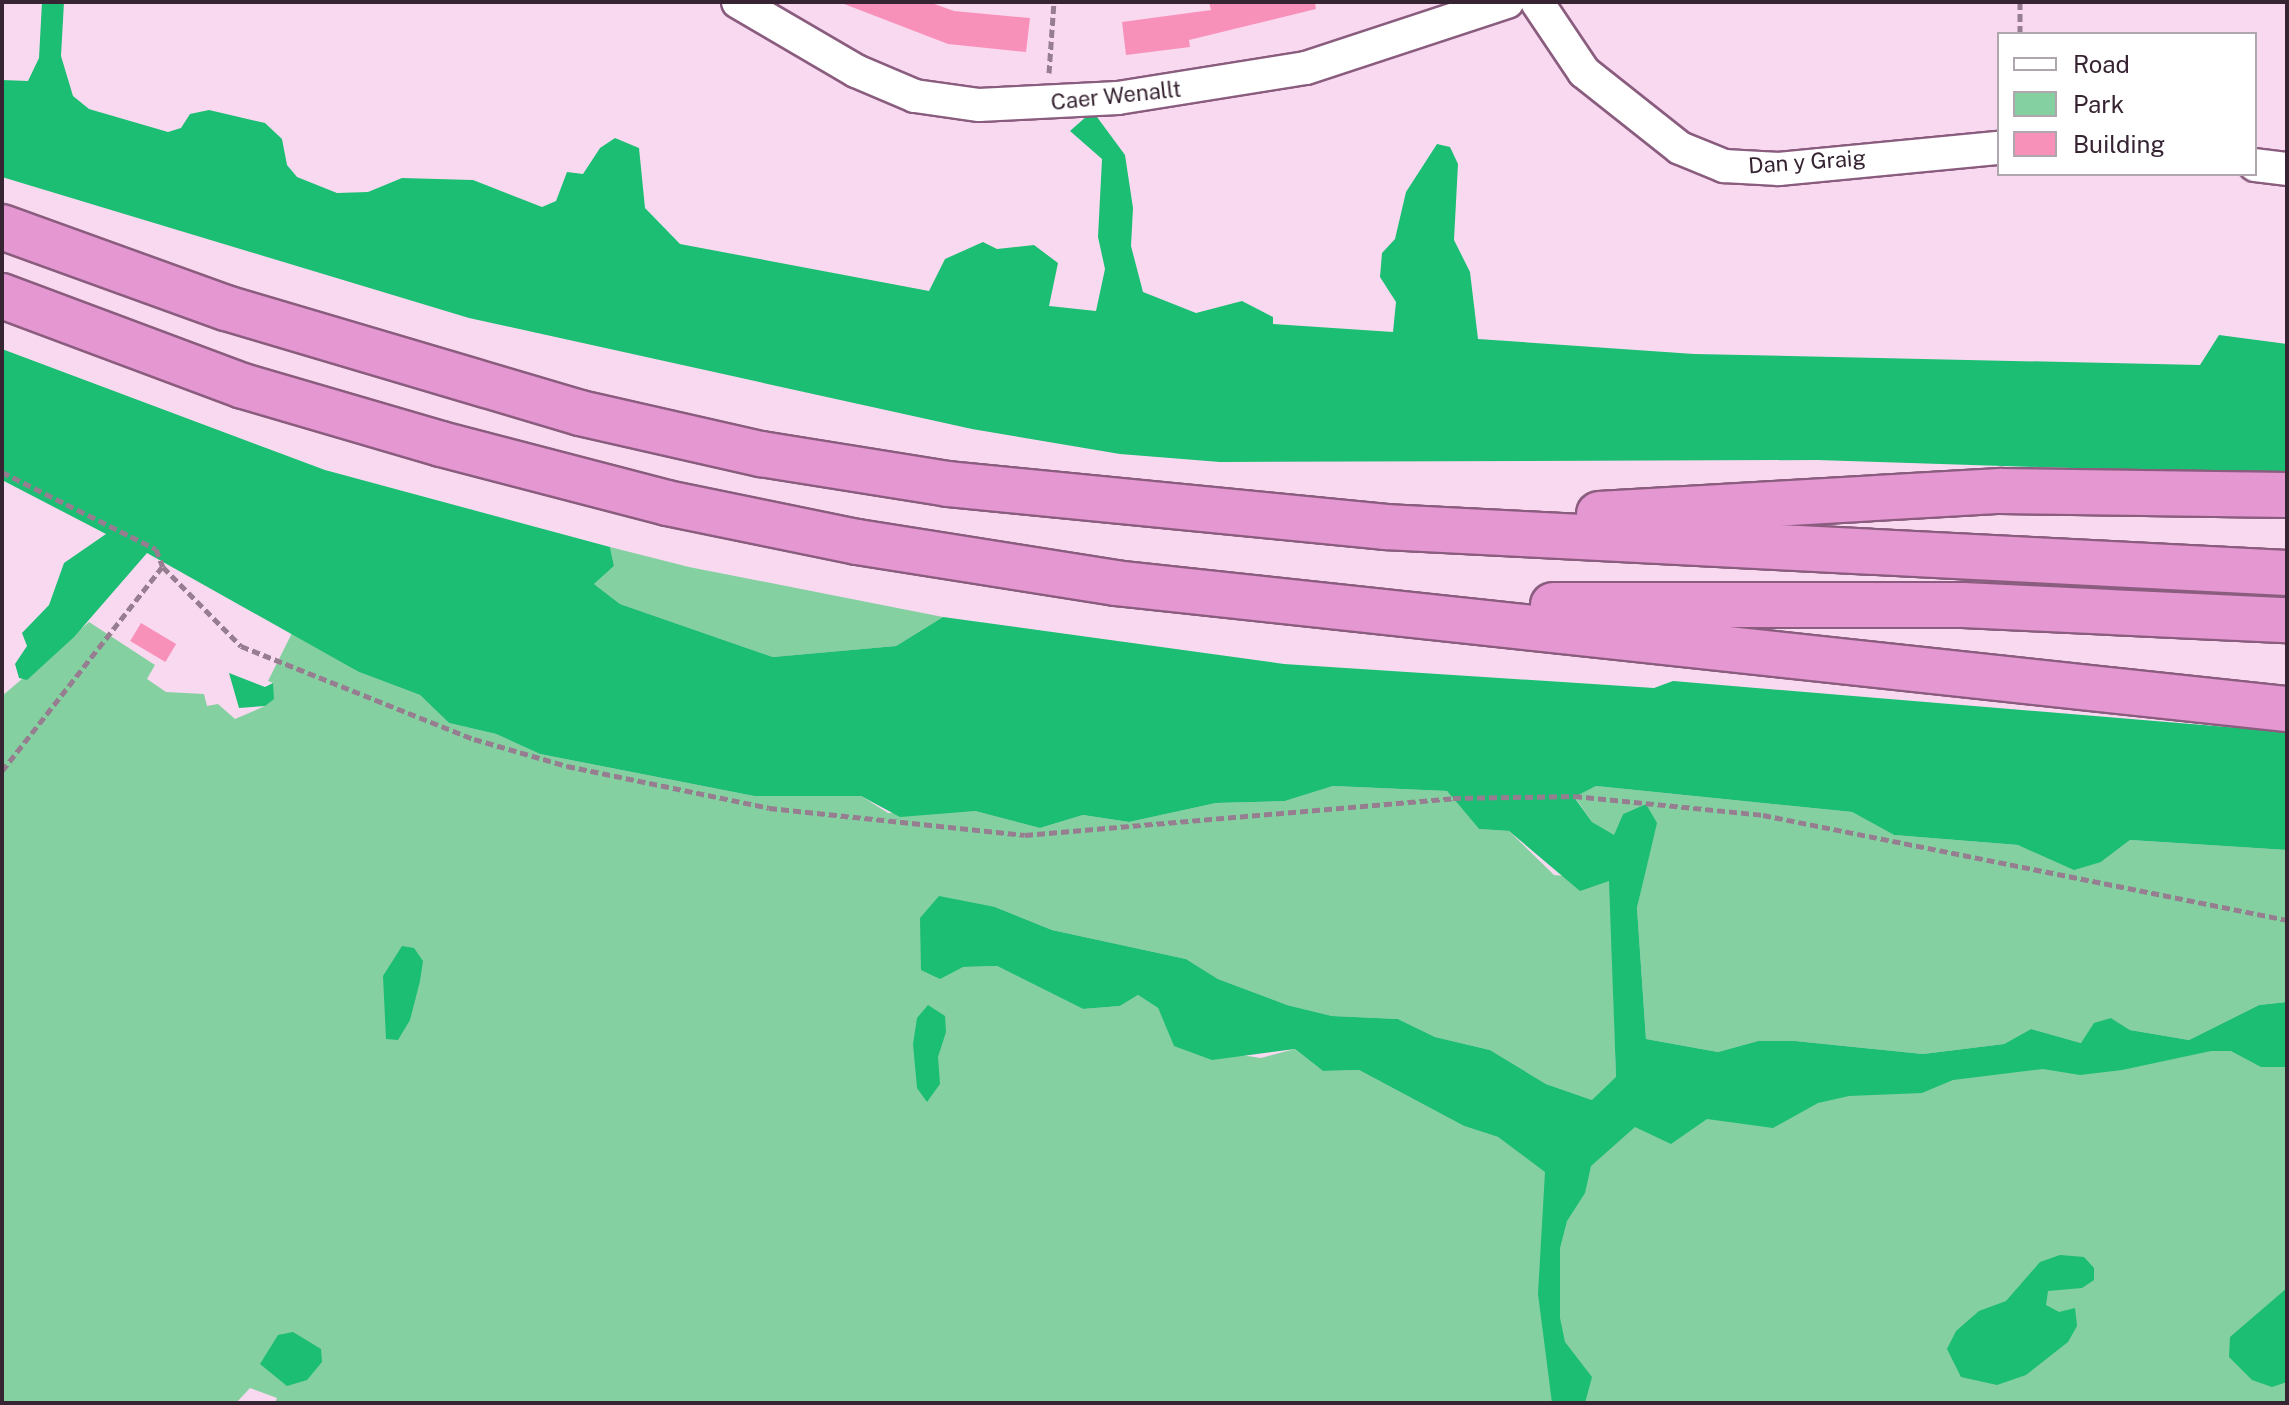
<!DOCTYPE html>
<style>
body{margin:0}
#map{position:relative;width:2289px;height:1405px;overflow:hidden;background:#f9d9f0;font-family:"Public Sans",sans-serif}
div>[style]{position:absolute}
.green>*{inset:0;background:#84d0a1}
.forest>*{inset:0;background:#1bbe73}
.building>*{inset:0;background:#f891b9;transform-origin:0 0}
.path>*{height:5px;margin-top:-2.5px;transform-origin:0;background:repeating-linear-gradient(90deg,#967d90 0 8px,transparent 0 12px)}
.roads{filter:drop-shadow(2px 0 #8a5d7f) drop-shadow(-2px 0 #8a5d7f) drop-shadow(0 2px #8a5d7f) drop-shadow(0 -2px #8a5d7f)}
.minor>*{height:32px;margin:-16px;padding:0 16px;transform-origin:16px;border-radius:16px;background:#fff}
.motorway>*{height:44px;margin:-22px;padding:0 22px;transform-origin:22px;border-radius:22px;background:#e497d1}
span{translate:-50% -50%;white-space:nowrap;text-align:center;line-height:1.15;-webkit-text-stroke:6px #fff;paint-order:stroke}
.street-label{font-size:22px;color:#372433}
.frame{position:absolute;inset:0;border:4px solid #372433;pointer-events:none}
.legend{position:absolute;left:1997px;top:32px;width:260px;height:144px;box-sizing:border-box;background:#fff;border:2px solid #afa7ad;margin:0;padding:10px 14px;list-style:none;font-size:24px;color:#372433}
.legend li{display:flex;align-items:center;gap:16px;height:40px}
.legend b{width:40px;border:2px solid #afa7ad}
</style>
<div id="map">
<div class="green">
<i style="clip-path:polygon(610px 547px,689px 567px,943px 617px,896px 646px,773px 657px,620px 604px,594px 584px,614px 566px)"></i>
<i style="clip-path:polygon(evenodd,89px 622px,155px 665px,147px 679px,166px 692px,204px 694px,207px 706px,218px 704px,235px 719px,265px 706px,273px 683px,268px 681px,293px 631px,359px 672px,420px 695px,449px 723px,496px 734px,540px 754px,754px 796px,861px 796px,888px 813px,975px 811px,1040px 828px,1083px 815px,1129px 822px,1216px 803px,1285px 801px,1333px 786px,1447px 791px,1479px 829px,1509px 831px,1554px 875px,1610px 880px,1616px 1076px,2127px 1057px,2287px 1021px,2287px 1403px,275px 1403px,277px 1398px,250px 1388px,236px 1403px,2px 1403px,2px 696px,89px 622px,995px 907px,1052px 930px,1186px 959px,1218px 979px,1287px 1005px,1332px 1016px,1398px 1019px,1435px 1037px,1490px 1050px,1546px 1084px,1592px 1100px,1545px 1171px,1498px 1137px,1464px 1126px,1359px 1070px,1323px 1071px,1295px 1049px,1261px 1058px,1174px 1045px,1158px 1008px,1138px 995px,1120px 1006px,1083px 1009px,997px 966px,963px 967px,995px 907px)"></i>
<i style="clip-path:polygon(1596px 786px,1852px 812px,1894px 835px,2018px 845px,2101px 862px,2130px 840px,2287px 850px,2287px 1002px,2259px 1005px,2189px 1040px,2130px 1030px,2111px 1018px,2081px 1043px,2031px 1029px,2004px 1044px,1923px 1054px,1795px 1041px,1758px 1041px,1718px 1052px,1646px 1039px,1637px 908px,1656px 823px,1646px 804px,1623px 814px,1614px 836px,1592px 822px,1574px 796px)"></i>
</div>
<div class="forest">
<i style="clip-path:polygon(42px 2px,64px 2px,61px 56px,73px 96px,89px 109px,168px 132px,181px 128px,190px 114px,209px 110px,265px 123px,282px 139px,287px 165px,297px 177px,337px 193px,368px 192px,402px 178px,473px 180px,542px 207px,556px 201px,567px 172px,583px 174px,600px 148px,615px 138px,639px 148px,645px 208px,680px 244px,929px 291px,945px 259px,983px 242px,997px 249px,1034px 245px,1058px 263px,1049px 306px,1096px 311px,1105px 269px,1098px 237px,1102px 159px,1070px 131px,1087px 116px,1097px 117px,1125px 155px,1133px 208px,1131px 246px,1143px 292px,1196px 313px,1242px 301px,1273px 317px,1273px 324px,1393px 332px,1396px 302px,1380px 277px,1382px 253px,1395px 239px,1406px 192px,1437px 144px,1450px 147px,1458px 164px,1454px 240px,1470px 272px,1478px 339px,1694px 354px,2200px 365px,2219px 335px,2287px 344px,2287px 475px,1817px 460px,1220px 462px,1120px 454px,972px 429px,469px 318px,2px 177px,2px 80px,28px 81px,39px 58px)"></i>
<i style="clip-path:polygon(2px 349px,325px 470px,610px 547px,614px 566px,594px 584px,620px 604px,773px 657px,896px 646px,943px 617px,1284px 664px,1654px 688px,1673px 681px,2287px 732px,2287px 850px,2130px 840px,2101px 862px,2074px 870px,2018px 845px,1894px 835px,1852px 812px,1596px 786px,1574px 797px,1592px 822px,1614px 835px,1623px 814px,1646px 804px,1657px 823px,1637px 908px,1646px 1039px,1718px 1052px,1758px 1041px,1795px 1041px,1923px 1054px,2004px 1044px,2031px 1029px,2081px 1043px,2094px 1023px,2111px 1018px,2130px 1030px,2189px 1040px,2259px 1005px,2287px 1002px,2287px 1067px,2261px 1067px,2231px 1051px,2211px 1051px,2122px 1070px,2080px 1075px,2043px 1069px,1953px 1080px,1922px 1093px,1849px 1096px,1818px 1103px,1773px 1128px,1707px 1119px,1671px 1144px,1635px 1127px,1591px 1166px,1585px 1193px,1567px 1221px,1560px 1248px,1560px 1318px,1565px 1342px,1592px 1377px,1585px 1403px,1552px 1403px,1538px 1294px,1545px 1172px,1498px 1137px,1464px 1126px,1359px 1070px,1323px 1071px,1295px 1049px,1212px 1060px,1174px 1046px,1158px 1008px,1138px 995px,1120px 1006px,1083px 1009px,997px 966px,963px 967px,940px 979px,921px 970px,920px 918px,939px 896px,995px 907px,1052px 930px,1186px 959px,1218px 979px,1287px 1005px,1332px 1016px,1398px 1019px,1435px 1037px,1490px 1050px,1546px 1084px,1592px 1100px,1616px 1077px,1609px 881px,1580px 891px,1509px 831px,1479px 829px,1447px 791px,1333px 786px,1285px 801px,1216px 803px,1129px 822px,1083px 815px,1040px 828px,975px 811px,900px 817px,861px 796px,754px 796px,540px 754px,496px 734px,449px 723px,420px 695px,359px 672px,147px 553px,74px 637px,27px 680px,19px 678px,15px 664px,27px 646px,22px 633px,49px 605px,64px 563px,106px 534px,2px 480px)"></i>
<i style="clip-path:polygon(229px 673px,265px 687px,273px 683px,274px 699px,265px 706px,239px 708px)"></i>
<i style="clip-path:polygon(402px 946px,414px 948px,423px 961px,420px 981px,410px 1020px,398px 1040px,386px 1039px,383px 976px)"></i>
<i style="clip-path:polygon(928px 1005px,945px 1016px,946px 1032px,938px 1057px,940px 1084px,927px 1102px,917px 1088px,913px 1044px,917px 1018px)"></i>
<i style="clip-path:polygon(2060px 1255px,2084px 1257px,2094px 1268px,2094px 1280px,2082px 1288px,2048px 1291px,2046px 1305px,2059px 1312px,2075px 1308px,2077px 1326px,2068px 1342px,2026px 1375px,1997px 1385px,1961px 1377px,1947px 1349px,1956px 1331px,1979px 1311px,2006px 1301px,2040px 1262px)"></i>
<i style="clip-path:polygon(2287px 1288px,2287px 1382px,2272px 1387px,2252px 1380px,2229px 1357px,2230px 1337px)"></i>
<i style="clip-path:polygon(293px 1332px,321px 1349px,322px 1362px,307px 1380px,287px 1386px,260px 1364px,278px 1335px)"></i>
</div>
<div class="building">
<i style="clip-path:polygon(839px 2px,929px 2px,954px 11px,1030px 18px,1026px 52px,948px 44px)"></i>
<i style="clip-path:polygon(1209px 2px,1315px 2px,1316px 9px,1189px 40px,1190px 47px,1126px 55px,1122px 22px,1211px 10px)"></i>
<i style="left:141px;top:623px;width:41px;height:21px;rotate:31deg"></i>
</div>
<div class="path">
<i style="left:2020px;top:2px;width:32px;rotate:90deg"></i>
<i style="left:1049px;top:73px;width:71px;rotate:-86deg"></i>
<i style="left:2px;top:472px;width:172px;rotate:26.6deg"></i>
<i style="left:156px;top:549px;width:19px;rotate:69deg"></i>
<i style="left:163px;top:567px;width:111px;rotate:45.4deg"></i>
<i style="left:241px;top:646px;width:251px;rotate:21.8deg"></i>
<i style="left:474px;top:739px;width:97px;rotate:16.2deg"></i>
<i style="left:567px;top:766px;width:206px;rotate:11.7deg"></i>
<i style="left:769px;top:808px;width:257px;rotate:6deg"></i>
<i style="left:1025px;top:835px;width:430px;rotate:-4.9deg"></i>
<i style="left:1453px;top:798px;width:121px;rotate:-0.9deg"></i>
<i style="left:1574px;top:796px;width:190px;rotate:5.7deg"></i>
<i style="left:1763px;top:815px;width:534px;rotate:11.33deg"></i>
<i style="left:2px;top:771px;width:259px;rotate:-51.9deg"></i>
</div>
<div class="roads">
<div class="minor">
<i style="left:738px;top:2px;width:137px;rotate:30.3deg"></i>
<i style="left:856px;top:71px;width:64px;rotate:23deg"></i>
<i style="left:915px;top:96px;width:65px;rotate:8deg"></i>
<i style="left:979px;top:105px;width:139px;rotate:-2.9deg"></i>
<i style="left:1118px;top:98px;width:190px;rotate:-9.1deg"></i>
<i style="left:1306px;top:68px;width:212px;rotate:-18.2deg"></i>
<i style="left:1537px;top:2px;width:84px;rotate:56.1deg"></i>
<i style="left:1584px;top:72px;width:122px;rotate:38.4deg"></i>
<i style="left:1680px;top:148px;width:48px;rotate:22.2deg"></i>
<i style="left:1724px;top:166px;width:55px;rotate:3.1deg"></i>
<i style="left:1779px;top:169px;width:221px;rotate:-5.5deg"></i>
<i style="left:2255px;top:165px;width:32px;rotate:7deg"></i>
</div>
<div class="motorway">
<i style="left:2px;top:227px;width:238px;rotate:19.9deg"></i>
<i style="left:226px;top:308px;width:369px;rotate:16.5deg"></i>
<i style="left:580px;top:413px;width:186px;rotate:12.8deg"></i>
<i style="left:761px;top:454px;width:189px;rotate:9.1deg"></i>
<i style="left:948px;top:484px;width:439px;rotate:5.6deg"></i>
<i style="left:1385px;top:527px;width:903px;rotate:2.92deg"></i>
<i style="left:2px;top:296px;width:257px;rotate:20.5deg"></i>
<i style="left:243px;top:386px;width:206px;rotate:16.3deg"></i>
<i style="left:441px;top:444px;width:234px;rotate:14.6deg"></i>
<i style="left:667px;top:503px;width:194px;rotate:11.6deg"></i>
<i style="left:857px;top:542px;width:261px;rotate:9deg"></i>
<i style="left:1115px;top:583px;width:1179px;rotate:6.14deg"></i>
<i style="left:1599px;top:514px;width:402px;rotate:-3.3deg"></i>
<i style="left:2000px;top:491px;width:287px;rotate:0.8deg"></i>
<i style="left:1553px;top:605px;width:410px"></i>
<i style="left:1963px;top:605px;width:324px;rotate:2.7deg"></i>
</div>
</div>
<div class="street-label">
<span style="left:1116px;top:96px;rotate:-6deg">Caer Wenallt</span>
<span style="left:1807px;top:162px;rotate:-4deg">Dan y Graig</span>
</div>
<div class="frame"></div>
<ul class="legend">
<li><b style="height:10px;background:#fff"></b>Road</li>
<li><b style="height:22px;background:#84d0a1"></b>Park</li>
<li><b style="height:22px;background:#f891b9"></b>Building</li>
</ul>
</div>
